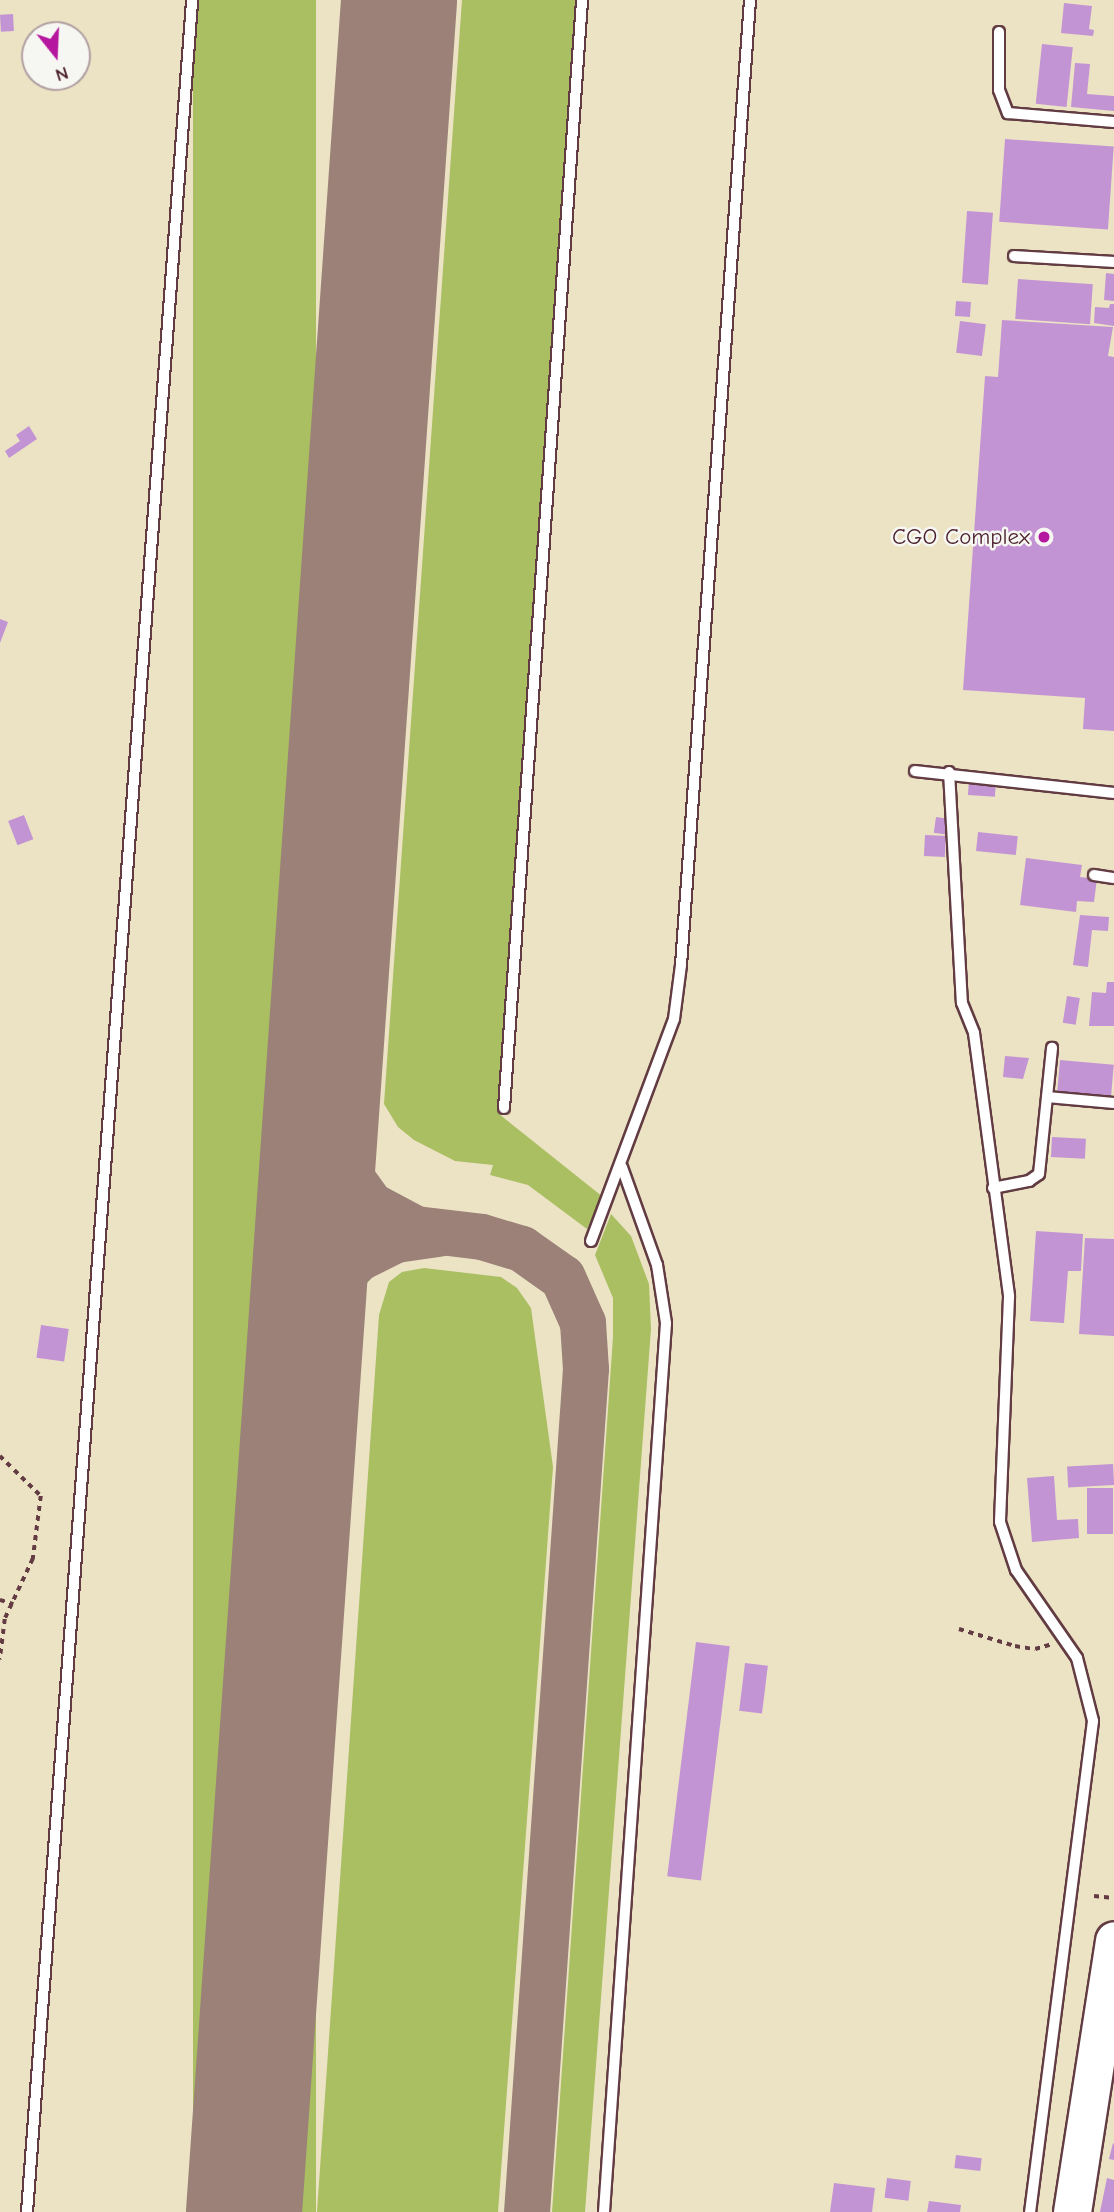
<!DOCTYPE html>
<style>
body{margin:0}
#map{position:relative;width:1114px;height:2212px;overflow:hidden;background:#ece3c5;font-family:"Comic Neue",sans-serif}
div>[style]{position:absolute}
.green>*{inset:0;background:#aabe62;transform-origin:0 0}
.taxiway>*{height:46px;margin:-23px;padding:0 23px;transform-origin:23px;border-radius:23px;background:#9b8178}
.runway>*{height:116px;margin:-58px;padding:0 58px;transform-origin:58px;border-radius:58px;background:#9b8178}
.building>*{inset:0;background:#c394d3;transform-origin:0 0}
.path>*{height:3.5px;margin-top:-1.75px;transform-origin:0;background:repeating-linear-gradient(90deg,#623c42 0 5px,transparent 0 10px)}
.roads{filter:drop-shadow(2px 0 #623c42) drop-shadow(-2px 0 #623c42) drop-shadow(0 2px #623c42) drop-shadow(0 -2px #623c42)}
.lane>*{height:10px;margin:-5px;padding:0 5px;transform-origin:5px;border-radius:5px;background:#fff}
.highway>*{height:37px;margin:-18.5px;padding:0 18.5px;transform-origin:18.5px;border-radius:18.5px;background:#fff}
.dots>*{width:19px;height:19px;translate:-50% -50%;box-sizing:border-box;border:4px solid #f6f6f2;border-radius:50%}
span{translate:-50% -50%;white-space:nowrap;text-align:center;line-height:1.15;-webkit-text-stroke:5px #f6f6f2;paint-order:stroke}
.poi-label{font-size:23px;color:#4a1f2b}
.right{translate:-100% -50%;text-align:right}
.north{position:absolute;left:21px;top:21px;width:70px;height:70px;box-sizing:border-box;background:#f6f6f2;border:2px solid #b1a0a2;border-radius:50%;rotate:162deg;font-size:19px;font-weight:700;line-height:28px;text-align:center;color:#4a1f2b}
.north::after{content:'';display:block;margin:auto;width:24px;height:32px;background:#b5179e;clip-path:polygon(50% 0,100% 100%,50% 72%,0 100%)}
</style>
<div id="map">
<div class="green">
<i style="left:193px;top:0;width:123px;height:2217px"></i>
<i style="clip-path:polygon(462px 0,581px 0,499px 1114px,603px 1197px,587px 1229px,528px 1185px,490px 1175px,493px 1165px,455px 1161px,414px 1140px,398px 1127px,384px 1104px)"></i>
<i style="clip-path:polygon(611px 1214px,631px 1236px,649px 1284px,651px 1329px,585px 2212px,552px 2212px,613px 1337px,613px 1298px,595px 1255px)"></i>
<i style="clip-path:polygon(424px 1268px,501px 1277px,517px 1288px,531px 1308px,553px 1467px,498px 2212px,317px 2212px,379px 1315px,389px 1282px,402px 1272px)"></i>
</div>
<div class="taxiway">
<i style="left:322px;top:1137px;width:84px;rotate:54.2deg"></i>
<i style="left:371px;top:1205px;width:51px;rotate:28.1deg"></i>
<i style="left:416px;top:1229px;width:66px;rotate:6.9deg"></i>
<i style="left:482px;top:1237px;width:42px;rotate:16.7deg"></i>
<i style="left:522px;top:1249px;width:50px;rotate:35.3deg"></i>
<i style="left:563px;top:1278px;width:49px;rotate:66deg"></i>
<i style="left:583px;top:1323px;width:46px;rotate:86.3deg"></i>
<i style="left:586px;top:1369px;width:845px;rotate:94deg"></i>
<i style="left:307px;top:1341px;width:59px;rotate:-66deg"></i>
<i style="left:331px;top:1287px;width:39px;rotate:-46deg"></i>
<i style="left:358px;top:1259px;width:42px;rotate:-26.6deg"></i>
<i style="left:396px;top:1240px;width:42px;rotate:-8.1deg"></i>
</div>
<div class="runway">
<i style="left:244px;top:2212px;width:2217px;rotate:-85.99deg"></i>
</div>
<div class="building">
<i style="clip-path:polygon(1064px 3px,1092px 6px,1089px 29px,1094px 30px,1093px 36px,1061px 33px)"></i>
<i style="left:13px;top:14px;width:17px;height:13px;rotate:87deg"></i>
<i style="left:1042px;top:44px;width:31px;height:60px;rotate:6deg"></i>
<i style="clip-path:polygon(1075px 63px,1090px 64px,1087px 94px,1114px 96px,1114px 111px,1071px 107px)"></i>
<i style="left:1005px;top:139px;width:109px;height:83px;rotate:4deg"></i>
<i style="left:967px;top:211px;width:26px;height:72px;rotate:4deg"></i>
<i style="clip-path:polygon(1106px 273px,1114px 274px,1114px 301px,1104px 300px)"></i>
<i style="left:1018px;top:279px;width:75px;height:40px;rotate:4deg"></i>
<i style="left:956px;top:301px;width:15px;height:15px;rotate:4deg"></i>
<i style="clip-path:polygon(1110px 304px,1114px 304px,1114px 326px,1094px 323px,1095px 307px,1109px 308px)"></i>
<i style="clip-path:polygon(1002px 320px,1113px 327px,1108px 356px,1114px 357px,1114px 731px,1083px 729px,1085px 698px,963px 690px,985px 376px,998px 377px)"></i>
<i style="left:960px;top:321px;width:26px;height:32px;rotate:7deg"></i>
<i style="clip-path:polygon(29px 426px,37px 439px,9px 458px,5px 451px,20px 441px,16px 435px)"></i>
<i style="clip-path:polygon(0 619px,8px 622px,0 643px)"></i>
<i style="left:969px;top:780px;width:27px;height:15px;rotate:4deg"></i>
<i style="left:24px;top:815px;width:26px;height:17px;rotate:69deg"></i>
<i style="left:936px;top:817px;width:14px;height:16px;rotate:8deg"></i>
<i style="left:978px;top:832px;width:40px;height:19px;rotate:6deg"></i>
<i style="left:925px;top:835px;width:21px;height:21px;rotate:3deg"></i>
<i style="clip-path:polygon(1026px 858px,1082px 865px,1080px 877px,1097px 879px,1094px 902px,1077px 901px,1076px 912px,1020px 905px)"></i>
<i style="clip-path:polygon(1080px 915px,1109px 917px,1108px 931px,1092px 930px,1088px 967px,1073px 965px)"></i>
<i style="clip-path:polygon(1107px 982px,1114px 982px,1114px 1026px,1089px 1026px,1092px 992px,1106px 993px)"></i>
<i style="left:1067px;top:996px;width:13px;height:27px;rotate:9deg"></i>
<i style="clip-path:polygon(1005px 1056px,1029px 1058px,1023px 1079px,1003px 1077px)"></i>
<i style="left:1060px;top:1060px;width:54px;height:32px;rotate:5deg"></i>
<i style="left:1052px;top:1137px;width:34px;height:20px;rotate:3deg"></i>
<i style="clip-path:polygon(1036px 1231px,1083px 1234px,1081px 1271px,1068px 1271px,1064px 1323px,1030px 1321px)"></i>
<i style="clip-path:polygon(1085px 1238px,1114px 1239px,1114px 1336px,1079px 1334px)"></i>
<i style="left:41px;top:1325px;width:28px;height:33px;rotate:8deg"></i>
<i style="left:1113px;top:1464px;width:21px;height:46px;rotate:87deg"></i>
<i style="clip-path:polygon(1054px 1476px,1057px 1520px,1078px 1519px,1079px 1538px,1032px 1542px,1027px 1478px)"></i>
<i style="left:1113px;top:1488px;width:46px;height:26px;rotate:90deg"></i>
<i style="left:696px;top:1642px;width:34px;height:236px;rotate:7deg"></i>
<i style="left:745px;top:1663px;width:23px;height:48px;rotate:7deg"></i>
<i style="clip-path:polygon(1113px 2143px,1114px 2144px,1114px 2160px,1109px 2159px)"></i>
<i style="left:956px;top:2155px;width:26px;height:13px;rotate:7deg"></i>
<i style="left:887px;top:2178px;width:24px;height:20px;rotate:7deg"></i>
<i style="clip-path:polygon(1107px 2178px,1114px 2180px,1114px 2212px,1100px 2212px)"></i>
<i style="clip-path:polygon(834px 2183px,875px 2188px,872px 2212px,830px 2212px)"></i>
<i style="clip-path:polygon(929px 2201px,961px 2205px,960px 2212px,927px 2212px)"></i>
</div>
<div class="path">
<i style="left:0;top:1456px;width:57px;rotate:44.3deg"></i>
<i style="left:41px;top:1496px;width:64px;rotate:97.2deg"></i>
<i style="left:33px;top:1559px;width:66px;rotate:115deg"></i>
<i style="left:5px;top:1619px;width:41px;rotate:97deg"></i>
<i style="left:0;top:1600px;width:14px;rotate:17deg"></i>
<i style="left:959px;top:1629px;width:59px;rotate:16.9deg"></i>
<i style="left:1015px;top:1646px;width:20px;rotate:9deg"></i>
<i style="left:1035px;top:1649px;width:19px;rotate:-16deg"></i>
<i style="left:1094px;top:1896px;width:20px;rotate:6deg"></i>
</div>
<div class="roads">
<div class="lane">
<i style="left:999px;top:32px;width:58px;rotate:90deg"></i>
<i style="left:999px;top:90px;width:25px;rotate:69deg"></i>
<i style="left:1008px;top:113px;width:106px;rotate:4.9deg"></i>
<i style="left:1014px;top:256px;width:100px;rotate:3.4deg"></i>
<i style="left:915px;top:771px;width:200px;rotate:6.3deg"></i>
<i style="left:949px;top:772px;width:231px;rotate:86.8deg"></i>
<i style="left:962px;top:1003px;width:32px;rotate:68deg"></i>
<i style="left:974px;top:1033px;width:266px;rotate:82.4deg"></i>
<i style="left:1009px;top:1297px;width:225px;rotate:92.3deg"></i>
<i style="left:1000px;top:1522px;width:51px;rotate:71.6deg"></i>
<i style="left:1016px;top:1570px;width:107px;rotate:55.3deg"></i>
<i style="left:1077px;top:1658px;width:65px;rotate:75.7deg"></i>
<i style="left:1093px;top:1721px;width:495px;rotate:97.3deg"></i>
<i style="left:1094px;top:875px;width:20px;rotate:9deg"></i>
<i style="left:1047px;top:1097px;width:67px;rotate:5.1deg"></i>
<i style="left:504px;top:1108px;width:1111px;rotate:-85.97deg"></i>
<i style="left:993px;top:1188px;width:37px;rotate:-11deg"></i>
<i style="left:1029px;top:1181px;width:12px;rotate:-35deg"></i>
<i style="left:1039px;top:1174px;width:127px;rotate:-84.1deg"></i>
<i style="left:591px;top:1241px;width:237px;rotate:-69.5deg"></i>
<i style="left:674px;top:1019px;width:54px;rotate:-82.6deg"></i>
<i style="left:681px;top:965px;width:967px;rotate:-85.91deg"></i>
<i style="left:27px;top:2212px;width:2218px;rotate:-85.73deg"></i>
<i style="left:604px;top:2212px;width:891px;rotate:-86.01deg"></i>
<i style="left:666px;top:1323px;width:59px;rotate:-98.8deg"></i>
<i style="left:657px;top:1265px;width:104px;rotate:-109.7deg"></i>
</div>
<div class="highway">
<i style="left:1072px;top:2212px;width:275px;rotate:-81.2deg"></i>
</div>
</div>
<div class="dots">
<i style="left:1044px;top:537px;background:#b5179e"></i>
</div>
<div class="poi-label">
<span class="right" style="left:1030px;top:537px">CGO Complex</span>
</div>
<div class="north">N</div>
</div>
